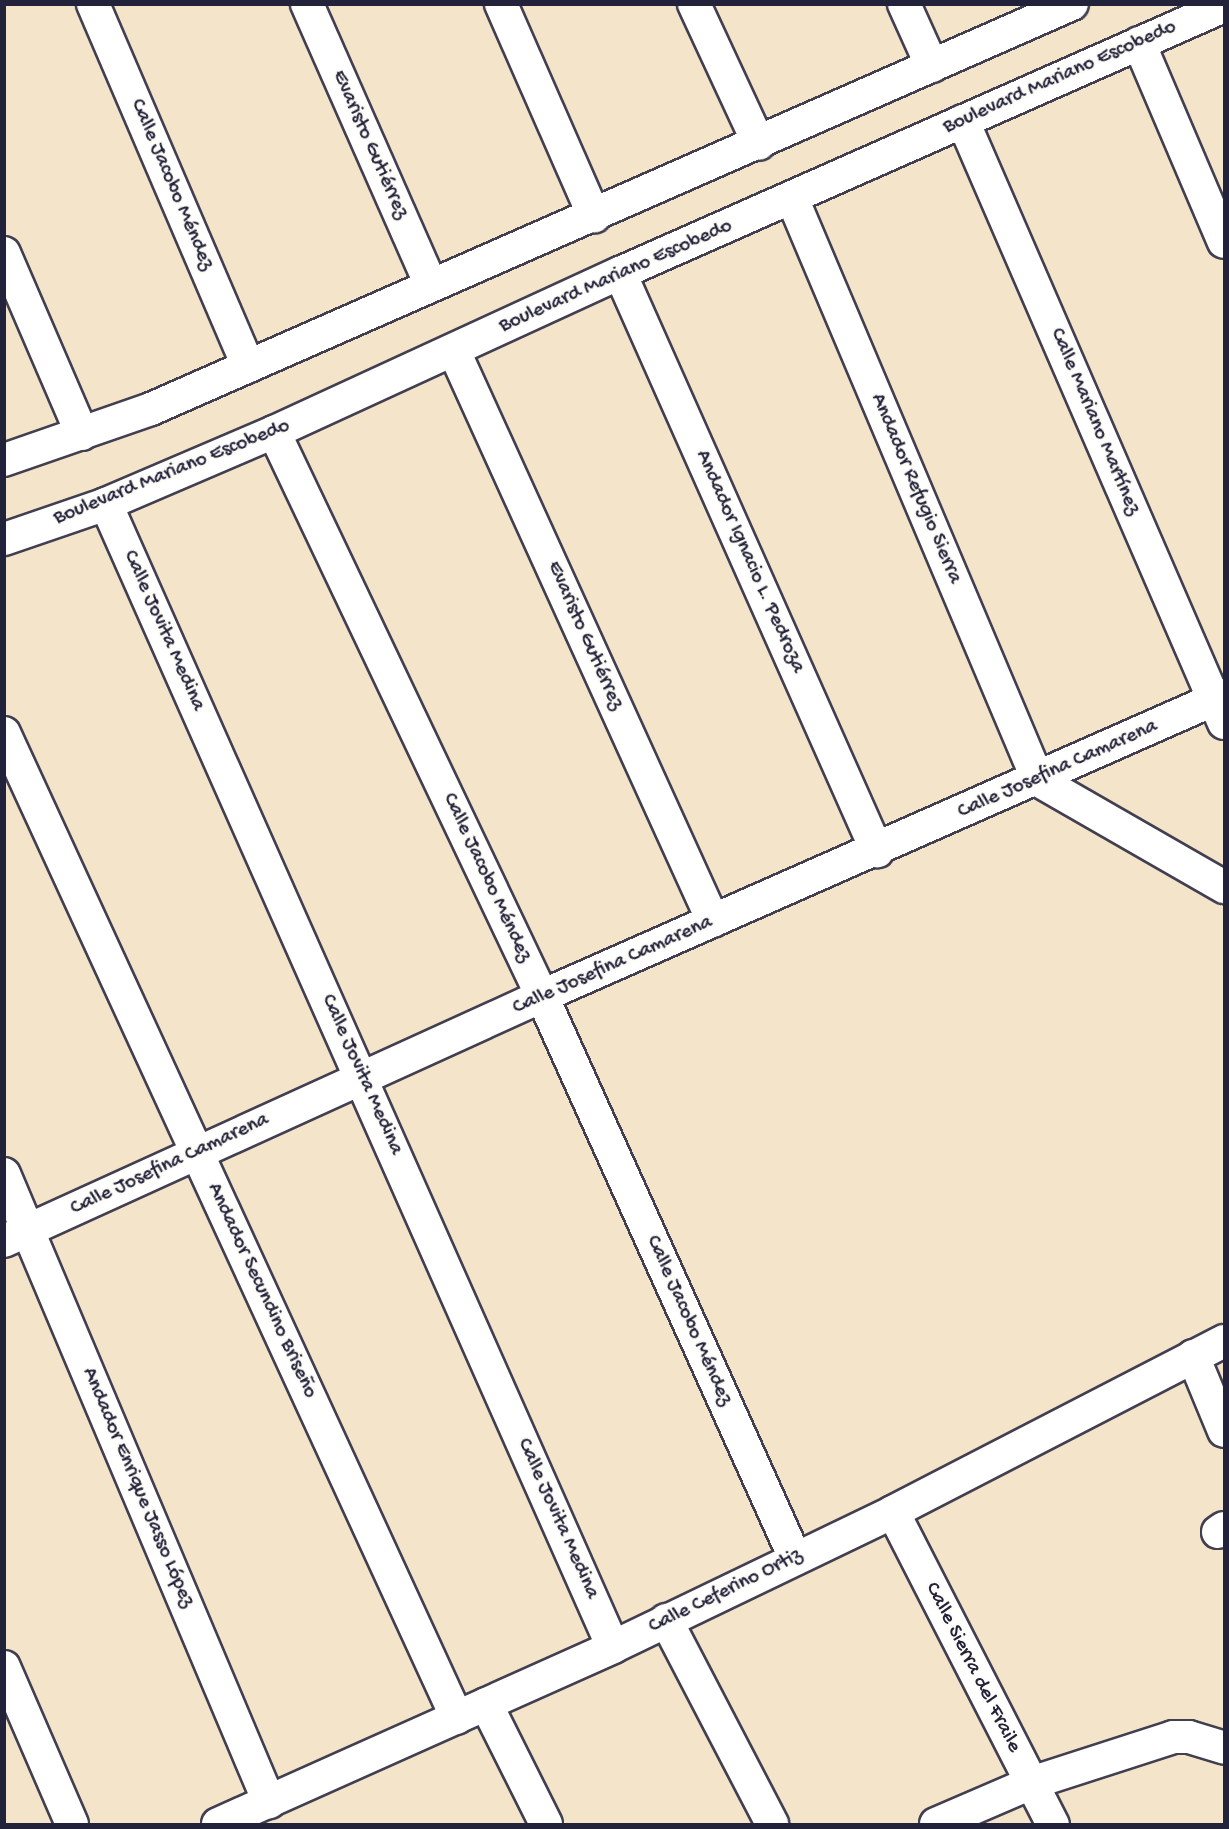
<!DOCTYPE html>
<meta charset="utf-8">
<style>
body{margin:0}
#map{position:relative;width:1229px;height:1829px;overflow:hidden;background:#f3e4ca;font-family:"Gochi Hand",sans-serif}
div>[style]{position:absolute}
.roads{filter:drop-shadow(2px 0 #413f50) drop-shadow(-2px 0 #413f50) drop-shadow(0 2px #413f50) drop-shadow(0 -2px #413f50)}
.minor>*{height:32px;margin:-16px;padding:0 16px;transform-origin:16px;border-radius:16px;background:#fff}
span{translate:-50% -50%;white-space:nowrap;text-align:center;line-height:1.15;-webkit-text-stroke:4.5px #fdfcf7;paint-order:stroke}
.street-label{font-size:21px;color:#22223b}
.frame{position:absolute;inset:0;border:6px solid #22223b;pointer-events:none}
</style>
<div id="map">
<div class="roads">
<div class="minor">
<i style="left:93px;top:4px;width:394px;rotate:66.8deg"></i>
<i style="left:307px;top:4px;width:307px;rotate:66.2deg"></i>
<i style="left:501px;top:4px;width:232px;rotate:66.3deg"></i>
<i style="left:694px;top:4px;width:154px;rotate:65.1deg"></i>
<i style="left:904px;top:4px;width:68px;rotate:65.7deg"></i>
<i style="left:1139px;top:43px;width:216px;rotate:66.9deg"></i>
<i style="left:963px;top:121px;width:656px;rotate:66.56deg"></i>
<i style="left:792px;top:198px;width:632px;rotate:67.09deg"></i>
<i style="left:1038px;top:780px;width:215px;rotate:29.9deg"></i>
<i style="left:4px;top:253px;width:197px;rotate:66.7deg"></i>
<i style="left:620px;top:273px;width:633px;rotate:66.03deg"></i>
<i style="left:454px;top:351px;width:626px;rotate:65.56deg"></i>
<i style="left:274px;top:432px;width:624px;rotate:64.58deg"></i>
<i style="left:542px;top:996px;width:616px;rotate:65.76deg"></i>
<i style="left:4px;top:460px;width:156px;rotate:-19.1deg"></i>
<i style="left:151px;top:409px;width:1006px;rotate:-23.74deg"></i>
<i style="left:106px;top:504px;width:1250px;rotate:66.08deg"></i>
<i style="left:4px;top:539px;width:108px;rotate:-18.9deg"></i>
<i style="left:106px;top:504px;width:183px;rotate:-23.2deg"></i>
<i style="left:274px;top:432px;width:381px;rotate:-24.7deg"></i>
<i style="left:620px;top:273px;width:660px;rotate:-23.85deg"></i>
<i style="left:4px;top:733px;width:1084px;rotate:65.3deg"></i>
<i style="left:4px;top:1174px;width:682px;rotate:67.12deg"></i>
<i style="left:4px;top:1241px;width:591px;rotate:-24.48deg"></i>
<i style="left:542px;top:996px;width:745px;rotate:-23.81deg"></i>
<i style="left:1193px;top:1356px;width:81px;rotate:67.5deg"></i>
<i style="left:893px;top:1512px;width:351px;rotate:62.9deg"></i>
<i style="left:1218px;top:1532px;width:7px;rotate:-34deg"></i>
<i style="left:666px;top:1620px;width:230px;rotate:62.5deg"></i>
<i style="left:4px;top:1667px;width:171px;rotate:66.6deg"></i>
<i style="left:486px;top:1704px;width:134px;rotate:63.4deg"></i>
<i style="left:218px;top:1824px;width:433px;rotate:-24.1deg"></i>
<i style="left:613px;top:1647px;width:311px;rotate:-25.7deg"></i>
<i style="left:893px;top:1512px;width:373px;rotate:-27.3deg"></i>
<i style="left:936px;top:1824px;width:103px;rotate:-23.3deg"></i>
<i style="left:1031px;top:1783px;width:149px;rotate:-17.9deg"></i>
<i style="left:1173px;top:1737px;width:16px"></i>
<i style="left:1189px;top:1737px;width:37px;rotate:17deg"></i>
</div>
</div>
<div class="street-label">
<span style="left:1060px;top:78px;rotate:-24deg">Boulevard Mariano Escobedo</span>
<span style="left:369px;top:145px;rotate:66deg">Evaristo Gutiérrez</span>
<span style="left:171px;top:185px;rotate:67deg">Calle Jacobo Méndez</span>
<span style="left:616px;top:277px;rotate:-24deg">Boulevard Mariano Escobedo</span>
<span style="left:1094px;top:422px;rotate:67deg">Calle Mariano Martínez</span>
<span style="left:172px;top:473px;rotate:-22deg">Boulevard Mariano Escobedo</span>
<span style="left:915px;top:489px;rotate:67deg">Andador Refugio Sierra</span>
<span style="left:749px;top:562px;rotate:66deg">Andador Ignacio L. Pedroza</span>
<span style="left:163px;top:631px;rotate:66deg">Calle Jovita Medina</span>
<span style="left:584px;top:636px;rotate:66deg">Evaristo Gutiérrez</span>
<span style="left:1058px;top:770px;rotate:-24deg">Calle Josefina Camarena</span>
<span style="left:486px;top:878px;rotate:65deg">Calle Jacobo Méndez</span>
<span style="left:613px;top:966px;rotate:-24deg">Calle Josefina Camarena</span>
<span style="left:361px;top:1075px;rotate:66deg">Calle Jovita Medina</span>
<span style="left:170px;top:1165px;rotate:-25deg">Calle Josefina Camarena</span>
<span style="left:261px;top:1291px;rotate:65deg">Andador Secundino Briseño</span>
<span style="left:688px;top:1321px;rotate:66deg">Calle Jacobo Méndez</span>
<span style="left:137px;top:1488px;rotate:67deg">Andador Enrique Jasso López</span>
<span style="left:557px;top:1519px;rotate:66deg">Calle Jovita Medina</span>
<span style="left:726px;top:1592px;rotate:-26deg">Calle Ceferino Ortiz</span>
<span style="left:972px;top:1668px;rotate:63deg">Calle Sierra del Fraile</span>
</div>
<div class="frame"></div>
</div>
